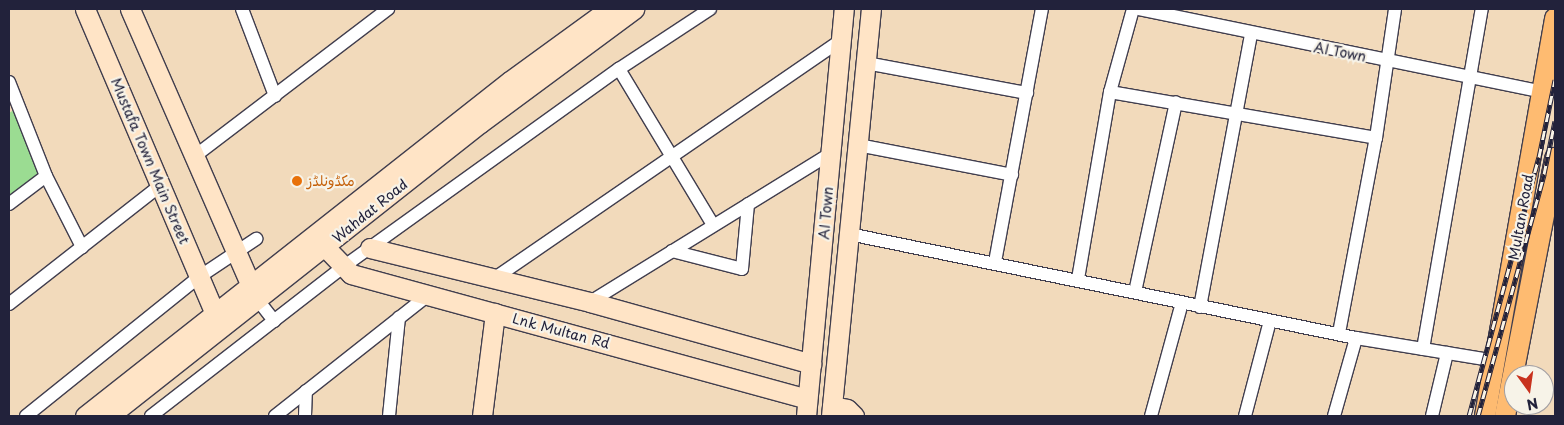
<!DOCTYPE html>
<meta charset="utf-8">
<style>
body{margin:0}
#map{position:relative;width:1564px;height:425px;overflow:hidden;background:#f2dabb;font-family:"Playpen Sans","Playpen Sans Arabic",sans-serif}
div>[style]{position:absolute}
.green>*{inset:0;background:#9bdc92}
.roads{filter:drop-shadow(1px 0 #413e4e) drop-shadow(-1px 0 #413e4e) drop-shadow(0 1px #413e4e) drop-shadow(0 -1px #413e4e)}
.street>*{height:12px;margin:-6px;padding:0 6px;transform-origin:6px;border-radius:6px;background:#fff}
.secondary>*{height:19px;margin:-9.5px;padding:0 9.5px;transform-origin:9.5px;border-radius:9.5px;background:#ffe4c6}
.primary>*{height:20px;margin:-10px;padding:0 10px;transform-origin:10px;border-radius:10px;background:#febb71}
.rail>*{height:5px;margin-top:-2.5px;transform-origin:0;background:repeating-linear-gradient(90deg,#f7f3e8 0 9px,#22223b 0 18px);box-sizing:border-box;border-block:1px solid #22223b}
.dots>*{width:14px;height:14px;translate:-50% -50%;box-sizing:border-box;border:2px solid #f7f3e8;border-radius:50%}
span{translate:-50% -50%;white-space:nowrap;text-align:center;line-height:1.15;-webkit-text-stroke:4.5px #f7f3e8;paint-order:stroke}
.street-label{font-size:14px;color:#22223b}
.food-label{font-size:14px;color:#c56008}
.left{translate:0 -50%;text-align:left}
.frame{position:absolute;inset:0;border:10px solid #22223b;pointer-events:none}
.north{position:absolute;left:1504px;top:365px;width:50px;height:50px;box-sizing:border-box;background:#f7f3e8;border:1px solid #a29fa3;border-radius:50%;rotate:166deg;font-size:14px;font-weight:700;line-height:20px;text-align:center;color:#22223b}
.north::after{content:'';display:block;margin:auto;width:18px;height:22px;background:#c8321e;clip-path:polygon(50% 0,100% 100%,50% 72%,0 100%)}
</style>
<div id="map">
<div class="green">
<i style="clip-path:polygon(14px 110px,41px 175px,9px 200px,9px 113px)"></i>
</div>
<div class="roads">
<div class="street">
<i style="left:242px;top:9px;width:93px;rotate:69.2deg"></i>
<i style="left:1139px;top:9px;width:411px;rotate:11.6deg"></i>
<i style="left:866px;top:63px;width:164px;rotate:10.6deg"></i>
<i style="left:619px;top:69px;width:182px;rotate:58.9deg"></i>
<i style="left:9px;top:82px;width:101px;rotate:68.5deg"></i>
<i style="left:46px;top:176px;width:80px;rotate:63.1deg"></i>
<i style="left:1110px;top:92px;width:270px;rotate:9.8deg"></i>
<i style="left:858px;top:145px;width:157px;rotate:11deg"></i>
<i style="left:195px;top:156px;width:243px;rotate:-37.3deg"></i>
<i style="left:9px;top:204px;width:46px;rotate:-37.1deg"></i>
<i style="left:849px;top:234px;width:518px;rotate:11.59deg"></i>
<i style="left:1356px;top:338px;width:143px;rotate:9.3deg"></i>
<i style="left:672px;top:251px;width:72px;rotate:14.4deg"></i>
<i style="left:742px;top:269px;width:65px;rotate:-84.7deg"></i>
<i style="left:995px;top:262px;width:257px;rotate:-79.5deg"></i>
<i style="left:495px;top:278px;width:420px;rotate:-34.5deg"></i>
<i style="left:1078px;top:279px;width:190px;rotate:-80.3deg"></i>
<i style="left:1110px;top:92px;width:86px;rotate:-74.5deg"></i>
<i style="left:1135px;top:292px;width:194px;rotate:-77.8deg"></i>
<i style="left:257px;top:299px;width:28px;rotate:52deg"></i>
<i style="left:590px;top:302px;width:283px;rotate:-31.7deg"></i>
<i style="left:9px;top:304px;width:193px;rotate:-38.1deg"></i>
<i style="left:1200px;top:307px;width:278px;rotate:-79.4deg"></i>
<i style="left:1339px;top:333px;width:198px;rotate:-79.3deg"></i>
<i style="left:1376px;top:138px;width:130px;rotate:-81.6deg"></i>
<i style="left:1423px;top:349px;width:345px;rotate:-80.2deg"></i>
<i style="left:26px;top:416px;width:222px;rotate:-38.8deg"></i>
<i style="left:199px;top:277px;width:69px;rotate:-33.7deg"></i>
<i style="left:151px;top:416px;width:243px;rotate:-37.8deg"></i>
<i style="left:343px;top:267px;width:340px;rotate:-35.7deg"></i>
<i style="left:619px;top:69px;width:109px;rotate:-33.4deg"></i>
<i style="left:275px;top:416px;width:194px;rotate:-38.3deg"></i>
<i style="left:305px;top:416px;width:25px;rotate:-88deg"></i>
<i style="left:389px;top:416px;width:99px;rotate:-84.2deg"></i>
<i style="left:1151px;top:416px;width:117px;rotate:-74.7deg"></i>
<i style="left:1245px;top:416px;width:98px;rotate:-75.3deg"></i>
<i style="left:1334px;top:416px;width:81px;rotate:-74.2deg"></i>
<i style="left:1432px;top:416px;width:65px;rotate:-76.6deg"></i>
</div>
<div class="secondary">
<i style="left:85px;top:9px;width:344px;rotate:66.9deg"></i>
<i style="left:130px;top:9px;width:315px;rotate:66.4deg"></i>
<i style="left:325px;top:247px;width:37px;rotate:46deg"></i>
<i style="left:351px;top:274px;width:473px;rotate:15.3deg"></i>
<i style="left:370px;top:248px;width:227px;rotate:13.8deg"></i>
<i style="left:590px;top:302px;width:230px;rotate:15.6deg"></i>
<i style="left:832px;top:406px;width:15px;rotate:11deg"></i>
<i style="left:847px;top:409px;width:10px;rotate:45deg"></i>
<i style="left:85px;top:416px;width:541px;rotate:-38.25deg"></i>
<i style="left:510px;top:81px;width:122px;rotate:-36deg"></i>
<i style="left:109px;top:416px;width:473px;rotate:-38.3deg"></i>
<i style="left:480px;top:123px;width:192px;rotate:-36.5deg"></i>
<i style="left:482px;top:416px;width:104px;rotate:-82.8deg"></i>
<i style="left:806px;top:416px;width:409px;rotate:-84.7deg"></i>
<i style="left:831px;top:416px;width:409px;rotate:-84.4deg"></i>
</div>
<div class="primary">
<i style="left:1485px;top:416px;width:404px;rotate:-80deg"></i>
<i style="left:1505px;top:416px;width:263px;rotate:-79deg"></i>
</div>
</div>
<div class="rail">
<i style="left:1469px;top:416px;width:268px;rotate:-74.9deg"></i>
<i style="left:1539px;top:157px;width:79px;rotate:-78.3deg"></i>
<i style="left:1478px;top:416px;width:251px;rotate:-74.7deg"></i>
<i style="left:1544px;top:174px;width:54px;rotate:-78.3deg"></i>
</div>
<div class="dots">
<i style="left:297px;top:181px;background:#e8710a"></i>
</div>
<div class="street-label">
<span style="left:1340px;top:52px;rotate:11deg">AI Town</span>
<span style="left:150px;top:161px;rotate:67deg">Mustafa Town Main Street</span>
<span style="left:370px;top:211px;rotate:-39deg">Wahdat Road</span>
<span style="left:826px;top:213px;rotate:-85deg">AI Town</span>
<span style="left:1521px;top:217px;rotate:-80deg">Multan Road</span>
<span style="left:561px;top:331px;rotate:15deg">Lnk Multan Rd</span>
</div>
<div class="food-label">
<span class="left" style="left:307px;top:181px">مکڈونلڈز</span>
</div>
<div class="frame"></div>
<div class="north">N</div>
</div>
